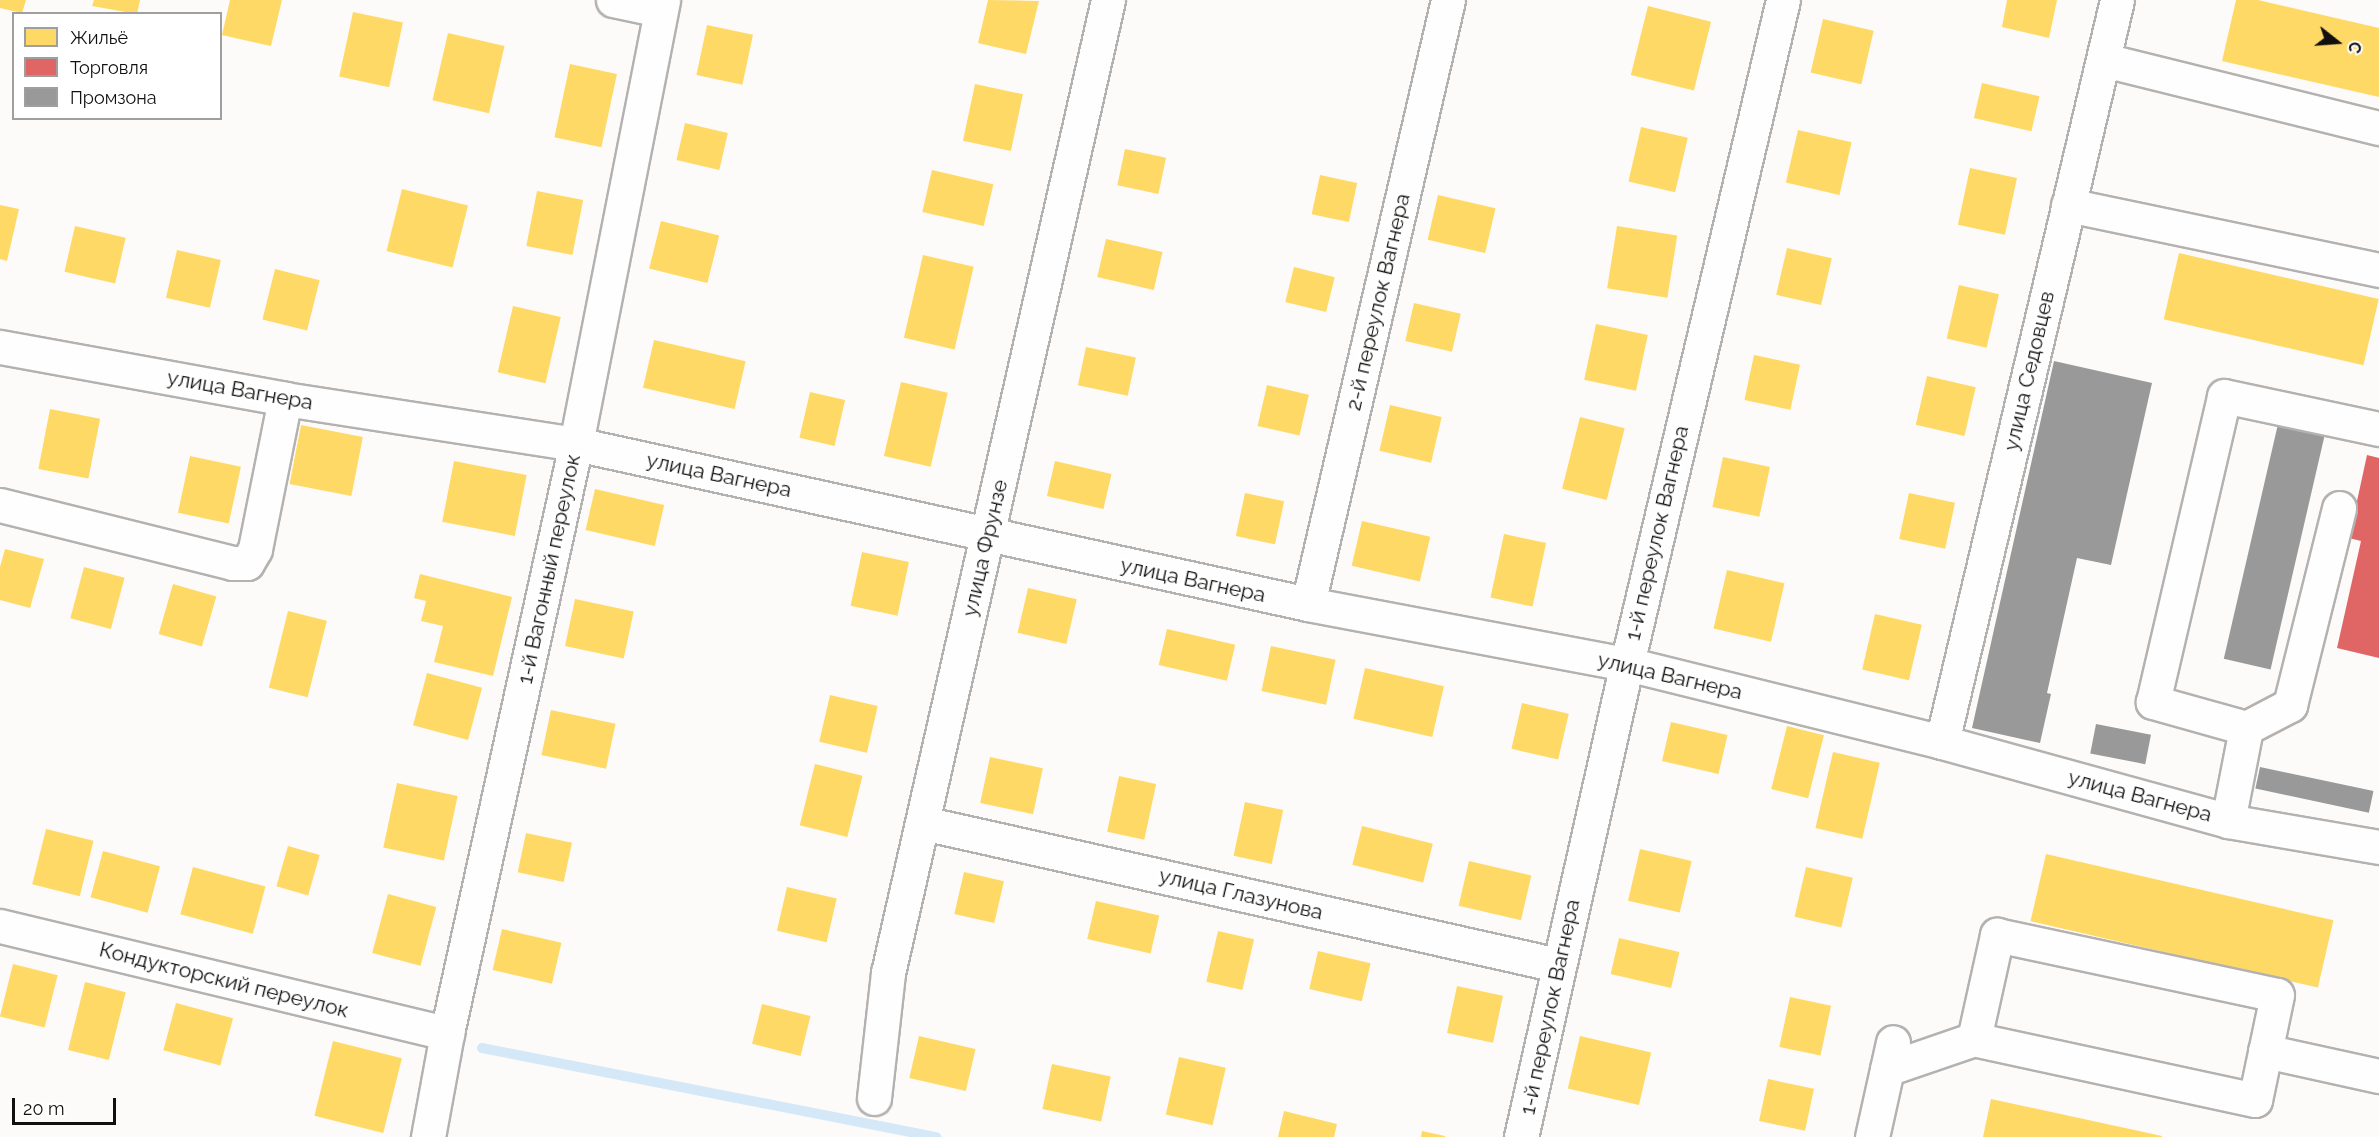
<!DOCTYPE html>
<meta charset="utf-8">
<style>
body{margin:0}
#map{position:relative;width:2379px;height:1137px;overflow:hidden;background:#fdfbf9;font-family:Raleway,sans-serif}
div>[style]{position:absolute}
.homes>*{inset:0;background:#ffd966;transform-origin:0 0}
.shops>*{inset:0;background:#e06666}
.industry>*{inset:0;background:#999;transform-origin:0 0}
.stream>*{height:10px;margin:-5px;padding:0 5px;transform-origin:5px;border-radius:5px;background:#d4e8f8}
.roads{filter:drop-shadow(2px 0 #b4b2b0) drop-shadow(-2px 0 #b4b2b0) drop-shadow(0 2px #b4b2b0) drop-shadow(0 -2px #b4b2b0)}
.minor>*{height:33px;margin:-16.5px;padding:0 16.5px;transform-origin:16.5px;border-radius:16.5px;background:#fffefe}
span{translate:-50% -50%;white-space:nowrap;text-align:center;line-height:1.15;-webkit-text-stroke:6px #fff;paint-order:stroke}
.street-label{font-size:21px;color:#12100e}
.legend{position:absolute;left:12px;top:12px;width:210px;height:108px;box-sizing:border-box;background:#fff;border:2px solid #a09f9f;margin:0;padding:8px 10px;list-style:none;font-size:18px;color:#12100e}
.legend li{display:flex;align-items:center;gap:12px;height:30px}
.legend b{width:30px;border:2px solid #a09f9f}
.north{position:absolute;left:2307px;top:12px;width:60px;height:60px;-webkit-text-stroke:4px #fff;paint-order:stroke;rotate:107deg;font-size:16px;font-weight:700;line-height:24px;text-align:center;color:#12100e}
.north::after{content:'';display:block;margin:auto;width:21px;height:27px;background:#12100e;clip-path:polygon(50% 0,100% 100%,50% 72%,0 100%)}
.scale{position:absolute;left:12px;top:1098px;width:104px;height:27px;box-sizing:border-box;border:3px solid #12100e;border-top:0;padding-left:8px;font-size:18px;line-height:21px;white-space:nowrap;color:#12100e;-webkit-text-stroke:4px #fff;paint-order:stroke}
</style>
<div id="map">
<div class="homes">
<i style="clip-path:polygon(0 0,26px 0,22px 13px,0 8px)"></i>
<i style="clip-path:polygon(94px 0,140px 0,137px 14px,92px 6px)"></i>
<i style="clip-path:polygon(230px 0,282px 0,271px 46px,222px 35px)"></i>
<i style="clip-path:polygon(988px 0,1039px 1px,1026px 54px,978px 43px)"></i>
<i style="clip-path:polygon(2007px 0,2057px 0,2049px 38px,2002px 27px)"></i>
<i style="clip-path:polygon(2236px 0,2258px 0,2379px 28px,2379px 97px,2222px 61px)"></i>
<i style="left:1648px;top:6px;width:65px;height:71px;rotate:14deg"></i>
<i style="left:353px;top:12px;width:51px;height:66px;rotate:12deg"></i>
<i style="left:1823px;top:19px;width:52px;height:55px;rotate:13deg"></i>
<i style="left:707px;top:25px;width:47px;height:51px;rotate:12deg"></i>
<i style="left:448px;top:33px;width:58px;height:69px;rotate:13deg"></i>
<i style="left:570px;top:64px;width:48px;height:75px;rotate:12deg"></i>
<i style="left:1982px;top:83px;width:59px;height:36px;rotate:13deg"></i>
<i style="left:975px;top:84px;width:49px;height:58px;rotate:12deg"></i>
<i style="left:685px;top:123px;width:44px;height:38px;rotate:13deg"></i>
<i style="left:1641px;top:127px;width:48px;height:56px;rotate:13deg"></i>
<i style="left:1798px;top:130px;width:55px;height:54px;rotate:13deg"></i>
<i style="left:1125px;top:149px;width:42px;height:37px;rotate:12deg"></i>
<i style="left:1970px;top:168px;width:48px;height:58px;rotate:12deg"></i>
<i style="left:932px;top:170px;width:63px;height:43px;rotate:13deg"></i>
<i style="left:1320px;top:175px;width:38px;height:40px;rotate:12deg"></i>
<i style="left:402px;top:189px;width:68px;height:64px;rotate:14deg"></i>
<i style="left:537px;top:191px;width:47px;height:56px;rotate:11deg"></i>
<i style="left:1438px;top:195px;width:59px;height:46px;rotate:13deg"></i>
<i style="clip-path:polygon(0 205px,19px 209px,7px 261px,0 259px)"></i>
<i style="left:661px;top:221px;width:60px;height:49px;rotate:14deg"></i>
<i style="left:75px;top:226px;width:52px;height:47px;rotate:13deg"></i>
<i style="left:1617px;top:226px;width:61px;height:63px;rotate:9deg"></i>
<i style="left:1106px;top:239px;width:58px;height:39px;rotate:13deg"></i>
<i style="left:1787px;top:248px;width:46px;height:48px;rotate:13deg"></i>
<i style="left:177px;top:250px;width:45px;height:49px;rotate:13deg"></i>
<i style="left:2179px;top:253px;width:205px;height:68px;rotate:13deg"></i>
<i style="left:923px;top:255px;width:52px;height:85px;rotate:13deg"></i>
<i style="left:1294px;top:267px;width:42px;height:36px;rotate:14deg"></i>
<i style="left:275px;top:269px;width:46px;height:52px;rotate:14deg"></i>
<i style="left:1959px;top:285px;width:41px;height:55px;rotate:13deg"></i>
<i style="left:1414px;top:303px;width:48px;height:39px;rotate:13deg"></i>
<i style="left:513px;top:306px;width:49px;height:68px;rotate:13deg"></i>
<i style="left:1596px;top:324px;width:53px;height:57px;rotate:12deg"></i>
<i style="left:654px;top:340px;width:94px;height:49px;rotate:13deg"></i>
<i style="left:1086px;top:347px;width:51px;height:39px;rotate:12deg"></i>
<i style="left:1754px;top:355px;width:47px;height:46px;rotate:12deg"></i>
<i style="left:1927px;top:376px;width:50px;height:50px;rotate:13deg"></i>
<i style="left:901px;top:382px;width:48px;height:76px;rotate:13deg"></i>
<i style="left:1267px;top:385px;width:43px;height:42px;rotate:13deg"></i>
<i style="left:810px;top:392px;width:36px;height:47px;rotate:13deg"></i>
<i style="left:1390px;top:405px;width:53px;height:47px;rotate:13deg"></i>
<i style="left:50px;top:409px;width:51px;height:61px;rotate:11deg"></i>
<i style="left:1580px;top:417px;width:46px;height:74px;rotate:14deg"></i>
<i style="left:301px;top:425px;width:63px;height:60px;rotate:11deg"></i>
<i style="left:190px;top:456px;width:52px;height:58px;rotate:12deg"></i>
<i style="left:1723px;top:457px;width:48px;height:51px;rotate:12deg"></i>
<i style="left:454px;top:461px;width:74px;height:62px;rotate:11deg"></i>
<i style="left:1055px;top:461px;width:58px;height:36px;rotate:13deg"></i>
<i style="left:595px;top:489px;width:71px;height:42px;rotate:13deg"></i>
<i style="left:1245px;top:493px;width:40px;height:44px;rotate:12deg"></i>
<i style="left:1909px;top:493px;width:47px;height:47px;rotate:12deg"></i>
<i style="left:1362px;top:521px;width:70px;height:46px;rotate:13deg"></i>
<i style="left:1504px;top:534px;width:43px;height:65px;rotate:12deg"></i>
<i style="clip-path:polygon(5px 549px,44px 559px,30px 608px,0 600px,0 567px)"></i>
<i style="left:862px;top:552px;width:48px;height:55px;rotate:12deg"></i>
<i style="left:84px;top:567px;width:42px;height:53px;rotate:15deg"></i>
<i style="left:1727px;top:570px;width:59px;height:60px;rotate:13deg"></i>
<i style="clip-path:polygon(420px 574px,512px 597px,493px 676px,434px 662px,443px 626px,421px 621px,426px 601px,414px 598px)"></i>
<i style="left:173px;top:584px;width:45px;height:52px;rotate:16deg"></i>
<i style="left:1028px;top:588px;width:50px;height:46px;rotate:13deg"></i>
<i style="left:575px;top:599px;width:60px;height:48px;rotate:12deg"></i>
<i style="left:288px;top:611px;width:40px;height:79px;rotate:14deg"></i>
<i style="left:1875px;top:614px;width:48px;height:57px;rotate:13deg"></i>
<i style="left:1167px;top:629px;width:70px;height:37px;rotate:13deg"></i>
<i style="left:1271px;top:646px;width:66px;height:46px;rotate:12deg"></i>
<i style="left:1365px;top:668px;width:81px;height:52px;rotate:13deg"></i>
<i style="left:427px;top:673px;width:57px;height:54px;rotate:15deg"></i>
<i style="left:830px;top:695px;width:49px;height:48px;rotate:13deg"></i>
<i style="left:1522px;top:703px;width:48px;height:47px;rotate:13deg"></i>
<i style="left:551px;top:710px;width:66px;height:46px;rotate:12deg"></i>
<i style="left:1671px;top:722px;width:58px;height:40px;rotate:13deg"></i>
<i style="left:1787px;top:726px;width:38px;height:65px;rotate:14deg"></i>
<i style="left:1833px;top:752px;width:48px;height:78px;rotate:13deg"></i>
<i style="left:990px;top:757px;width:54px;height:47px;rotate:12deg"></i>
<i style="left:815px;top:764px;width:49px;height:63px;rotate:14deg"></i>
<i style="left:1119px;top:776px;width:38px;height:57px;rotate:12deg"></i>
<i style="left:397px;top:783px;width:62px;height:66px;rotate:12deg"></i>
<i style="left:1245px;top:802px;width:39px;height:55px;rotate:12deg"></i>
<i style="left:1362px;top:826px;width:73px;height:40px;rotate:14deg"></i>
<i style="left:46px;top:829px;width:49px;height:57px;rotate:14deg"></i>
<i style="left:526px;top:833px;width:47px;height:40px;rotate:12deg"></i>
<i style="left:288px;top:846px;width:33px;height:42px;rotate:16deg"></i>
<i style="left:1640px;top:849px;width:53px;height:53px;rotate:13deg"></i>
<i style="left:103px;top:851px;width:59px;height:48px;rotate:15deg"></i>
<i style="left:2046px;top:854px;width:295px;height:69px;rotate:13deg"></i>
<i style="left:1469px;top:861px;width:64px;height:46px;rotate:13deg"></i>
<i style="left:193px;top:867px;width:75px;height:49px;rotate:15deg"></i>
<i style="left:1806px;top:867px;width:48px;height:51px;rotate:13deg"></i>
<i style="left:964px;top:872px;width:41px;height:43px;rotate:13deg"></i>
<i style="left:787px;top:887px;width:51px;height:45px;rotate:13deg"></i>
<i style="left:388px;top:894px;width:50px;height:61px;rotate:15deg"></i>
<i style="left:1096px;top:901px;width:65px;height:39px;rotate:13deg"></i>
<i style="left:502px;top:929px;width:61px;height:42px;rotate:13deg"></i>
<i style="left:1218px;top:931px;width:37px;height:52px;rotate:13deg"></i>
<i style="left:1619px;top:938px;width:62px;height:37px;rotate:13deg"></i>
<i style="left:1318px;top:951px;width:54px;height:39px;rotate:13deg"></i>
<i style="left:13px;top:964px;width:46px;height:54px;rotate:14deg"></i>
<i style="left:85px;top:982px;width:42px;height:70px;rotate:14deg"></i>
<i style="left:1457px;top:986px;width:47px;height:48px;rotate:12deg"></i>
<i style="left:1790px;top:997px;width:42px;height:51px;rotate:12deg"></i>
<i style="left:176px;top:1003px;width:59px;height:49px;rotate:15deg"></i>
<i style="left:762px;top:1004px;width:50px;height:41px;rotate:14deg"></i>
<i style="left:919px;top:1036px;width:58px;height:43px;rotate:13deg"></i>
<i style="left:1580px;top:1036px;width:73px;height:54px;rotate:13deg"></i>
<i style="left:333px;top:1041px;width:71px;height:77px;rotate:14deg"></i>
<i style="left:1179px;top:1057px;width:48px;height:59px;rotate:13deg"></i>
<i style="left:1052px;top:1064px;width:60px;height:46px;rotate:12deg"></i>
<i style="left:1768px;top:1079px;width:47px;height:43px;rotate:12deg"></i>
<i style="clip-path:polygon(1991px 1099px,2162px 1136px,2162px 1137px,1983px 1137px)"></i>
<i style="clip-path:polygon(1284px 1111px,1337px 1124px,1334px 1137px,1278px 1137px)"></i>
<i style="clip-path:polygon(1422px 1131px,1445px 1136px,1445px 1137px,1421px 1137px)"></i>
</div>
<div class="shops">
<i style="clip-path:polygon(2367px 455px,2379px 458px,2379px 658px,2337px 648px,2361px 541px,2349px 538px)"></i>
</div>
<div class="industry">
<i style="clip-path:polygon(2054px 361px,2152px 383px,2111px 565px,2077px 558px,2047px 693px,2051px 694px,2040px 743px,1972px 728px)"></i>
<i style="left:2278px;top:424px;width:48px;height:241px;rotate:13deg"></i>
<i style="left:2096px;top:724px;width:56px;height:30px;rotate:11deg"></i>
<i style="left:2260px;top:767px;width:116px;height:22px;rotate:12deg"></i>
</div>
<div class="stream">
<i style="left:482px;top:1048px;width:463px;rotate:11.1deg"></i>
</div>
<div class="roads">
<div class="minor">
<i style="left:613px;top:0;width:48px;rotate:12deg"></i>
<i style="left:2104px;top:60px;width:283px;rotate:13.9deg"></i>
<i style="left:2068px;top:205px;width:318px;rotate:11.8deg"></i>
<i style="left:0;top:347px;width:290px;rotate:10.3deg"></i>
<i style="left:285px;top:399px;width:294px;rotate:8.8deg"></i>
<i style="left:576px;top:444px;width:749px;rotate:12.33deg"></i>
<i style="left:1308px;top:604px;width:325px;rotate:10.7deg"></i>
<i style="left:1627px;top:664px;width:325px;rotate:13.9deg"></i>
<i style="left:1942px;top:742px;width:297px;rotate:15.4deg"></i>
<i style="left:2228px;top:821px;width:153px;rotate:9.8deg"></i>
<i style="left:0;top:505px;width:239px;rotate:14deg"></i>
<i style="left:232px;top:563px;width:15px"></i>
<i style="left:247px;top:563px;width:16px;rotate:-60deg"></i>
<i style="left:255px;top:549px;width:153px;rotate:-78.7deg"></i>
<i style="left:1308px;top:604px;width:620px;rotate:-76.95deg"></i>
<i style="left:2246px;top:728px;width:50px;rotate:-27.6deg"></i>
<i style="left:2290px;top:705px;width:203px;rotate:-76deg"></i>
<i style="left:1942px;top:742px;width:762px;rotate:-76.73deg"></i>
<i style="left:2228px;top:821px;width:95px;rotate:-79deg"></i>
<i style="left:2246px;top:728px;width:97px;rotate:-164.4deg"></i>
<i style="left:2153px;top:702px;width:314px;rotate:-76.9deg"></i>
<i style="left:2224px;top:396px;width:158px;rotate:12deg"></i>
<i style="left:923px;top:823px;width:651px;rotate:12.61deg"></i>
<i style="left:0;top:926px;width:460px;rotate:13.5deg"></i>
<i style="left:1997px;top:935px;width:286px;rotate:12.1deg"></i>
<i style="left:2277px;top:995px;width:107px;rotate:101.8deg"></i>
<i style="left:2255px;top:1100px;width:288px;rotate:-167.8deg"></i>
<i style="left:1974px;top:1039px;width:107px;rotate:-77.5deg"></i>
<i style="left:2265px;top:1051px;width:117px;rotate:12.4deg"></i>
<i style="left:1887px;top:1069px;width:92px;rotate:-19deg"></i>
<i style="left:874px;top:1098px;width:126px;rotate:-83.6deg"></i>
<i style="left:888px;top:973px;width:998px;rotate:-77.26deg"></i>
<i style="left:428px;top:1137px;width:106px;rotate:-79.6deg"></i>
<i style="left:447px;top:1033px;width:603px;rotate:-77.65deg"></i>
<i style="left:576px;top:444px;width:452px;rotate:-78.9deg"></i>
<i style="left:1521px;top:1137px;width:485px;rotate:-77.4deg"></i>
<i style="left:1627px;top:664px;width:682px;rotate:-76.78deg"></i>
<i style="left:1872px;top:1137px;width:97px;rotate:-77.5deg"></i>
</div>
</div>
<div class="street-label">
<span style="left:1378px;top:302px;rotate:-77deg">2-й переулок Вагнера</span>
<span style="left:2029px;top:371px;rotate:-77deg">улица Седовцев</span>
<span style="left:240px;top:390px;rotate:10deg">улица Вагнера</span>
<span style="left:719px;top:475px;rotate:12deg">улица Вагнера</span>
<span style="left:1657px;top:533px;rotate:-77deg">1-й переулок Вагнера</span>
<span style="left:985px;top:548px;rotate:-77deg">улица Фрунзе</span>
<span style="left:549px;top:569px;rotate:-78deg">1-й Вагонный переулок</span>
<span style="left:1193px;top:580px;rotate:12deg">улица Вагнера</span>
<span style="left:1670px;top:676px;rotate:13deg">улица Вагнера</span>
<span style="left:2140px;top:796px;rotate:15deg">улица Вагнера</span>
<span style="left:1241px;top:894px;rotate:13deg">улица Глазунова</span>
<span style="left:224px;top:980px;rotate:14deg">Кондукторский переулок</span>
<span style="left:1550px;top:1007px;rotate:-78deg">1-й переулок Вагнера</span>
</div>
<ul class="legend">
<li><b style="height:16px;background:#ffd966"></b>Жильё</li>
<li><b style="height:16px;background:#e06666"></b>Торговля</li>
<li><b style="height:16px;background:#999"></b>Промзона</li>
</ul>
<div class="north">С</div>
<div class="scale">20 m</div>
</div>
